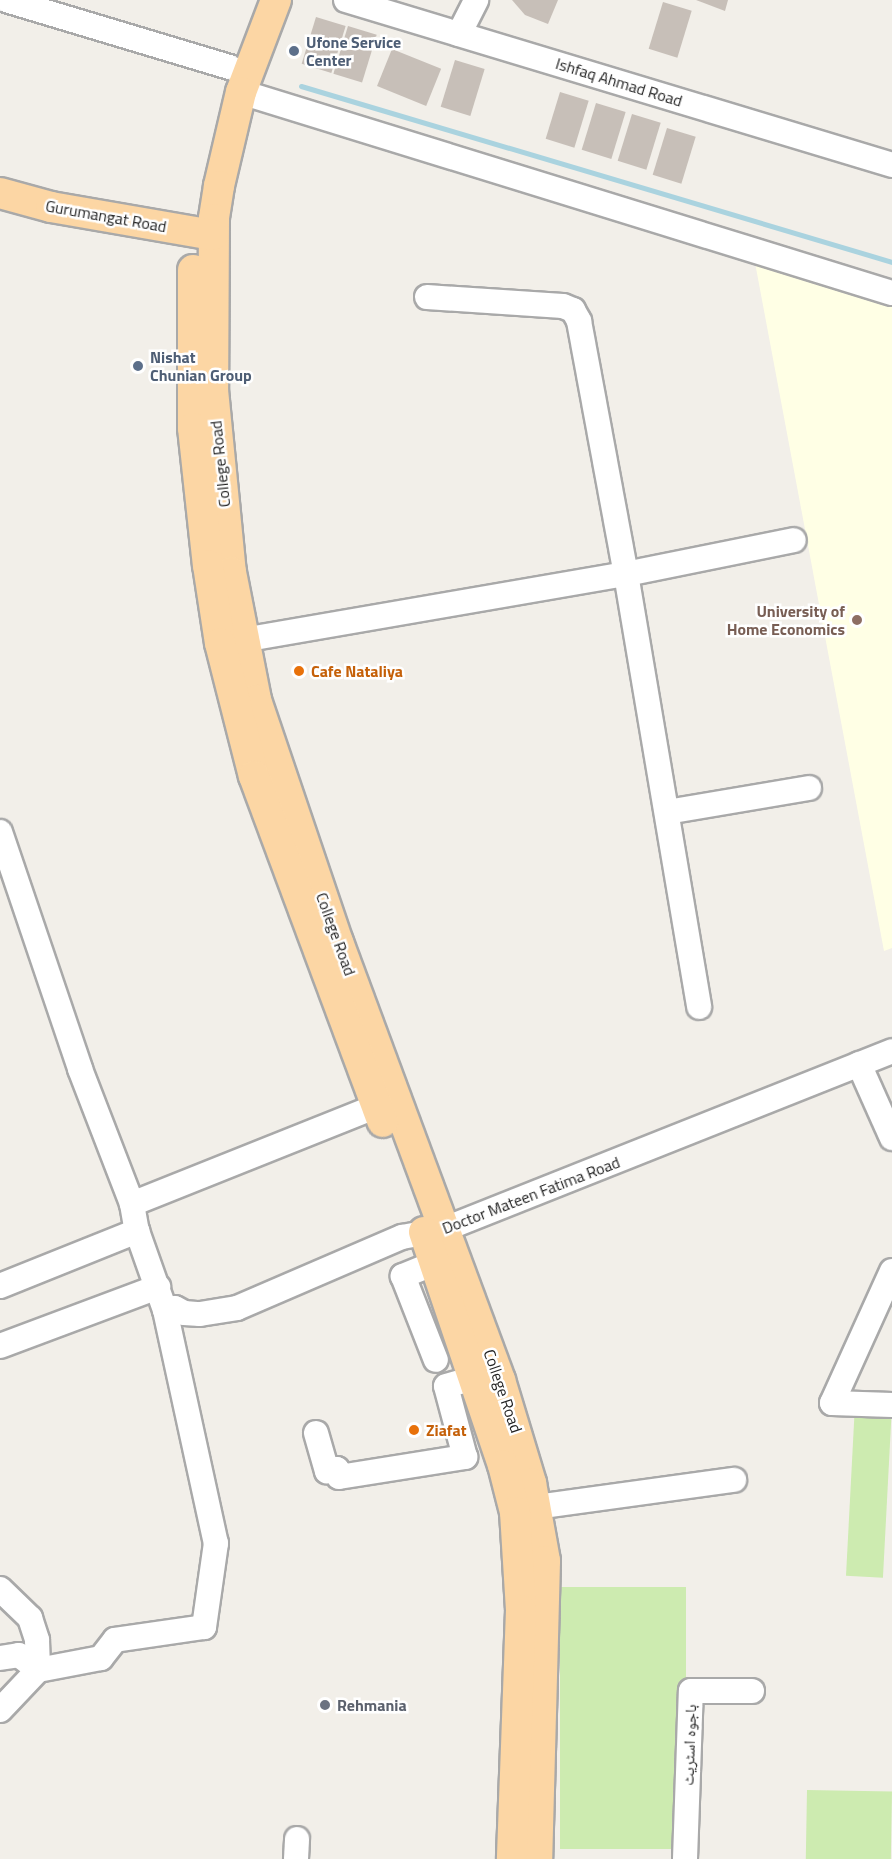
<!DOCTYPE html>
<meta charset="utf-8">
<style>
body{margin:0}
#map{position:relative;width:892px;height:1859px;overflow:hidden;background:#f2efe9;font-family:"Titillium Web","Noto Naskh Arabic",sans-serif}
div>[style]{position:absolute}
.education>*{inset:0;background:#ffffe5}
.grass>*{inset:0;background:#cdebb0;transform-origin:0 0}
.stream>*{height:5px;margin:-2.5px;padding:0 2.5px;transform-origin:2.5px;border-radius:2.5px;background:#aad3df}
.building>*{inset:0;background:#c7bfb8;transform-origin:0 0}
.roads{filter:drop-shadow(2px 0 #a9a9a9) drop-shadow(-2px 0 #a9a9a9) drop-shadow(0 2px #a9a9a9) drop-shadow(0 -2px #a9a9a9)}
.minor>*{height:24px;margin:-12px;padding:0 12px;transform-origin:12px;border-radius:12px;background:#fff}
.major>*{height:30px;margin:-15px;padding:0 15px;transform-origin:15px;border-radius:15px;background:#fcd6a4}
.dots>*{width:16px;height:16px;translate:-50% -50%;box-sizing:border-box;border:3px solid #fff;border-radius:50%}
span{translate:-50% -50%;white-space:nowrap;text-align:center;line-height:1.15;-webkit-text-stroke:5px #fff;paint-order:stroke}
.service-label{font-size:16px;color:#4e5e75;font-weight:700}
.left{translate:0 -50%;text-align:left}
.street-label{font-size:16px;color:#222}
.education-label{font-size:16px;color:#785e54;font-weight:700}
.right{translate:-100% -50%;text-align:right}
.food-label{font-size:16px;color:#c56008;font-weight:700}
.worship-label{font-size:16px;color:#5b616d;font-weight:700}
</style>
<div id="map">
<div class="education">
<i style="clip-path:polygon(753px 252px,892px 293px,892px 948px,884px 951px)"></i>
</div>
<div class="grass">
<i style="left:855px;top:1404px;width:37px;height:172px;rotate:3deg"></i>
<i style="left:560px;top:1587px;width:126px;height:262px"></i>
<i style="left:807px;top:1790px;width:85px;height:69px;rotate:1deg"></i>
</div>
<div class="stream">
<i style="left:301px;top:86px;width:617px;rotate:16.58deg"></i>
</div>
<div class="building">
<i style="clip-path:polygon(512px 0,558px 0,548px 24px,525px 15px)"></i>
<i style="clip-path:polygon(696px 0,728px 0,725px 11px)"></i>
<i style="left:663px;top:2px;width:30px;height:49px;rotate:17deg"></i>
<i style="left:316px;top:17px;width:31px;height:49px;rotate:17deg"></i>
<i style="left:348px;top:26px;width:30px;height:50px;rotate:17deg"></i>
<i style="left:392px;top:49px;width:53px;height:40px;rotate:22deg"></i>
<i style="left:455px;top:60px;width:31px;height:49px;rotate:17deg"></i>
<i style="left:560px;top:92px;width:30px;height:49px;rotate:17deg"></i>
<i style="left:596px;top:103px;width:31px;height:49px;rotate:17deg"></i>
<i style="left:632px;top:114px;width:30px;height:49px;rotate:17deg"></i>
<i style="left:667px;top:128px;width:30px;height:49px;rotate:17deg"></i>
</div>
<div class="roads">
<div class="minor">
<i style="left:6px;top:0;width:234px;rotate:16.7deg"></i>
<i style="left:346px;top:0;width:570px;rotate:16.81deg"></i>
<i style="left:459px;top:34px;width:38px;rotate:-63deg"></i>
<i style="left:241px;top:92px;width:681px;rotate:17.16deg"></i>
<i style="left:427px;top:297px;width:136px;rotate:3.8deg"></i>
<i style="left:563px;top:306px;width:11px;rotate:22deg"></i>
<i style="left:573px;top:310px;width:13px;rotate:61deg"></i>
<i style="left:579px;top:321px;width:257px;rotate:79.5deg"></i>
<i style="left:626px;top:574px;width:439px;rotate:80.4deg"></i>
<i style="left:243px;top:640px;width:389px;rotate:-9.8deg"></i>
<i style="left:626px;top:574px;width:171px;rotate:-11.4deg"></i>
<i style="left:667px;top:812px;width:144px;rotate:-9.6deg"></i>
<i style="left:0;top:832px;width:250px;rotate:71.3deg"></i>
<i style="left:80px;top:1069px;width:145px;rotate:68.9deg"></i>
<i style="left:132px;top:1204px;width:27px;rotate:80deg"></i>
<i style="left:137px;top:1231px;width:84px;rotate:70.5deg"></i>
<i style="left:165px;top:1310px;width:239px;rotate:77.7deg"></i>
<i style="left:216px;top:1543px;width:85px;rotate:98.1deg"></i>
<i style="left:204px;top:1627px;width:90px;rotate:171.7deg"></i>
<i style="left:115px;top:1640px;width:23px;rotate:128deg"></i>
<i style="left:101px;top:1658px;width:64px;rotate:169.2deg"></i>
<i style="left:38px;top:1670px;width:55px;rotate:133.5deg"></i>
<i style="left:859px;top:1064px;width:81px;rotate:66deg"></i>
<i style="left:132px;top:1204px;width:282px;rotate:-21.8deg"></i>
<i style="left:435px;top:1263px;width:35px;rotate:158deg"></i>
<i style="left:403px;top:1276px;width:90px;rotate:68.6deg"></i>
<i style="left:892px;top:1271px;width:145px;rotate:114.4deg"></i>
<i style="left:832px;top:1403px;width:60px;rotate:1.9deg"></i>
<i style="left:0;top:1286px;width:148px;rotate:-21.9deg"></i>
<i style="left:165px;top:1310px;width:10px;rotate:-11deg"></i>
<i style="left:175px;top:1308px;width:10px;rotate:29deg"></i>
<i style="left:184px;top:1313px;width:16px;rotate:4deg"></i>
<i style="left:200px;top:1314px;width:37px;rotate:-9deg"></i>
<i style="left:237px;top:1308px;width:180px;rotate:-23.3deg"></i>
<i style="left:402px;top:1237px;width:44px;rotate:-10.5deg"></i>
<i style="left:445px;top:1229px;width:481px;rotate:-21.7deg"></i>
<i style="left:0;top:1346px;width:169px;rotate:-20.5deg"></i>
<i style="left:316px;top:1433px;width:40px;rotate:74deg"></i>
<i style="left:327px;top:1471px;width:10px;rotate:-11deg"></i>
<i style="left:337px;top:1469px;width:8px;rotate:76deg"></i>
<i style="left:339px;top:1477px;width:128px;rotate:-9deg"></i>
<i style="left:465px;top:1457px;width:73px;rotate:-105deg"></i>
<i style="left:446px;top:1386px;width:29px;rotate:-16deg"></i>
<i style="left:536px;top:1507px;width:200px;rotate:-7.8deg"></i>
<i style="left:0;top:1589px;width:42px;rotate:44deg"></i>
<i style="left:30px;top:1618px;width:23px;rotate:72deg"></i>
<i style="left:37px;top:1640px;width:30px;rotate:88deg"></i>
<i style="left:0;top:1658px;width:19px;rotate:-9deg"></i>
<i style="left:19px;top:1655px;width:24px;rotate:38deg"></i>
<i style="left:296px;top:1859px;width:20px;rotate:-87deg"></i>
<i style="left:685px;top:1859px;width:168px;rotate:-88deg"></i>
<i style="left:691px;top:1691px;width:61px"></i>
</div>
<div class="major">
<i style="left:276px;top:0;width:98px;rotate:110.8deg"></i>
<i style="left:241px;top:92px;width:97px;rotate:103.2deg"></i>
<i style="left:219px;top:186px;width:33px;rotate:99deg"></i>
<i style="left:214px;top:219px;width:171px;rotate:90.3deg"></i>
<i style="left:213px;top:390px;width:183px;rotate:84.4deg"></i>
<i style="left:231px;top:572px;width:130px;rotate:78.9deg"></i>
<i style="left:256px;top:700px;width:256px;rotate:71.3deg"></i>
<i style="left:338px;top:942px;width:467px;rotate:69.7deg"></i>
<i style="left:500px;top:1380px;width:108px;rotate:73.2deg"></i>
<i style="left:531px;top:1483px;width:79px;rotate:79.8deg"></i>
<i style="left:545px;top:1561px;width:298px;rotate:91.5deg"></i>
<i style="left:0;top:193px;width:53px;rotate:15.4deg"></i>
<i style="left:51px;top:207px;width:164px;rotate:9.8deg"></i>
<i style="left:193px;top:270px;width:158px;rotate:90deg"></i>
<i style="left:193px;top:428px;width:138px;rotate:83.8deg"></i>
<i style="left:208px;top:565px;width:79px;rotate:81.3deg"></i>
<i style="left:220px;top:643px;width:137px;rotate:75.7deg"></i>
<i style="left:254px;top:776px;width:369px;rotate:69.6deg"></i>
<i style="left:424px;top:1232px;width:246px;rotate:71.3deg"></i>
<i style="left:503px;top:1465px;width:49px;rotate:75.7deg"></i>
<i style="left:515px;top:1512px;width:98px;rotate:86.5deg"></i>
<i style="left:521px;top:1610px;width:249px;rotate:92.1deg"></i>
</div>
</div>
<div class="dots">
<i style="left:294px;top:51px;background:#5c6f8a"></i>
<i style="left:138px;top:366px;background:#5c6f8a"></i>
<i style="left:857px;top:620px;background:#8d6e63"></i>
<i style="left:299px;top:671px;background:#e8710a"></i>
<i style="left:414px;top:1430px;background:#e8710a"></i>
<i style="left:325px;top:1705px;background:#6b7280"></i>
</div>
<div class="service-label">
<span class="left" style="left:306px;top:51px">Ufone Service<br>Center</span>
<span class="left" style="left:150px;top:366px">Nishat<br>Chunian Group</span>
</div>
<div class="street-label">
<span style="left:619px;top:82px;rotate:17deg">Ishfaq Ahmad Road</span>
<span style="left:106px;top:216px;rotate:10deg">Gurumangat Road</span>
<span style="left:220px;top:464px;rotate:-96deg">College Road</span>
<span style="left:336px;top:934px;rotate:70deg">College Road</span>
<span style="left:531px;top:1195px;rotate:-21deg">Doctor Mateen Fatima Road</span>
<span style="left:503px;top:1391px;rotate:71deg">College Road</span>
<span style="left:689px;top:1745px;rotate:-88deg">باجوہ اسٹریٹ</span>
</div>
<div class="education-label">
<span class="right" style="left:845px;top:620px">University of<br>Home Economics</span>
</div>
<div class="food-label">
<span class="left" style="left:311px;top:671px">Cafe Nataliya</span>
<span class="left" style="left:426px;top:1430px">Ziafat</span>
</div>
<div class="worship-label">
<span class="left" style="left:337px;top:1705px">Rehmania</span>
</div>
</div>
